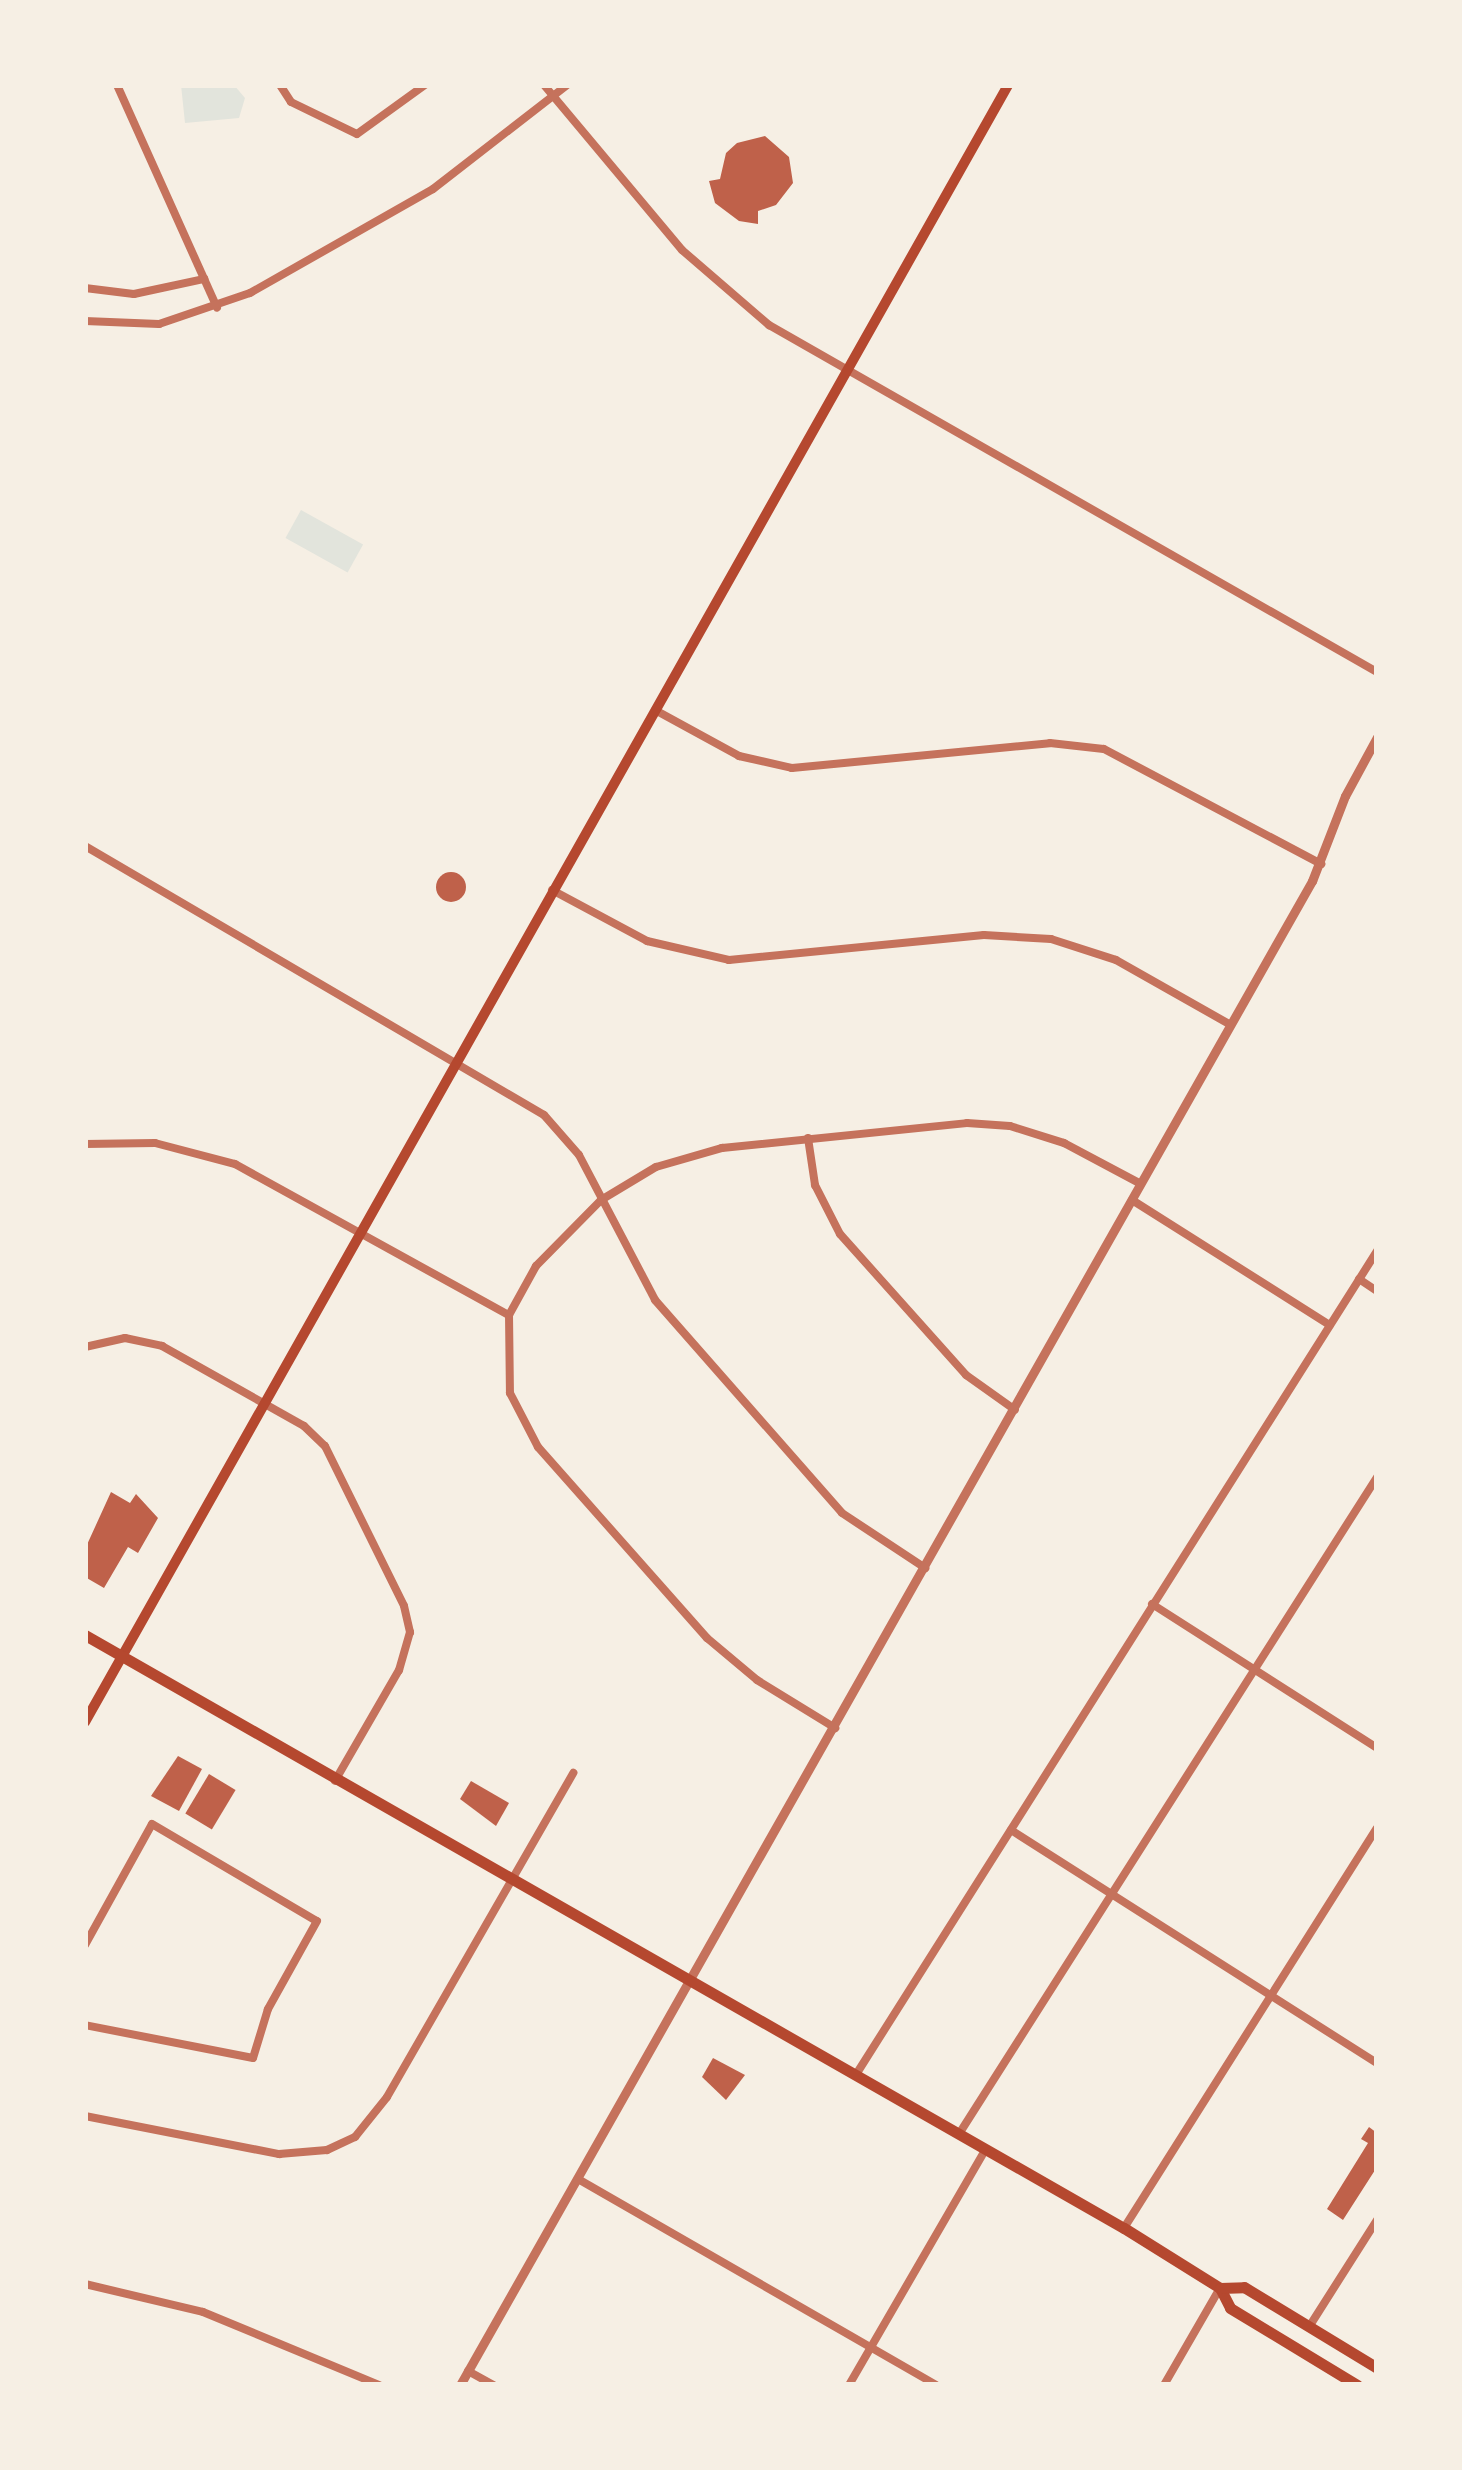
<!DOCTYPE html>
<style>
body{margin:0}
#map{position:relative;width:1462px;height:2470px;overflow:hidden;background:#f6efe4;font-family:Quicksand,sans-serif}
div>[style]{position:absolute}
.green>*{inset:0;background:#e2e4dc;transform-origin:0 0}
.building>*{inset:0;background:#bf614a;transform-origin:0 0}
.round{border-radius:50%}
.minor>*{height:8px;margin:-4px;padding:0 4px;transform-origin:4px;border-radius:4px;background:#c5725c}
.tertiary>*{height:9px;margin:-4.5px;padding:0 4.5px;transform-origin:4.5px;border-radius:4.5px;background:#c5725c}
.secondary>*{height:10px;margin:-5px;padding:0 5px;transform-origin:5px;border-radius:5px;background:#b5482f}
.primary>*{height:11px;margin:-5.5px;padding:0 5.5px;transform-origin:5.5px;border-radius:5.5px;background:#b5482f}
span{translate:-50% -50%;white-space:nowrap;text-align:center;line-height:1.15;-webkit-text-stroke:9px #f6efe4;paint-order:stroke}
.frame{position:absolute;inset:0;border:88px solid #f6efe4;pointer-events:none}
</style>
<div id="map">
<div class="green">
<i style="clip-path:polygon(181px 85px,234px 85px,245px 98px,239px 118px,185px 123px)"></i>
<i style="left:301px;top:510px;width:71px;height:32px;rotate:29deg"></i>
</div>
<div class="building">
<i style="clip-path:polygon(765px 136px,789px 157px,793px 183px,776px 205px,758px 211px,758px 224px,739px 221px,715px 203px,709px 181px,720px 179px,726px 153px,737px 143px)"></i>
<i class="round" style="left:436px;top:872px;width:30px;height:30px"></i>
<i style="clip-path:polygon(111px 1492px,130px 1503px,136px 1494px,158px 1518px,138px 1553px,128px 1547px,104px 1588px,85px 1577px,85px 1549px)"></i>
<i style="clip-path:polygon(178px 1756px,202px 1769px,179px 1811px,151px 1796px)"></i>
<i style="left:209px;top:1774px;width:31px;height:46px;rotate:31deg"></i>
<i style="clip-path:polygon(471px 1781px,509px 1803px,496px 1826px,460px 1799px)"></i>
<i style="clip-path:polygon(713px 2058px,745px 2075px,726px 2100px,702px 2077px)"></i>
<i style="clip-path:polygon(1369px 2127px,1377px 2133px,1377px 2167px,1343px 2220px,1327px 2209px,1368px 2143px,1361px 2139px)"></i>
</div>
<div class="minor">
<i style="left:117px;top:85px;width:244px;rotate:65.8deg"></i>
<i style="left:280px;top:85px;width:20px;rotate:57deg"></i>
<i style="left:291px;top:102px;width:73px;rotate:25.9deg"></i>
<i style="left:357px;top:134px;width:84px;rotate:-35.8deg"></i>
<i style="left:544px;top:85px;width:215px;rotate:50.1deg"></i>
<i style="left:682px;top:250px;width:115px;rotate:40.8deg"></i>
<i style="left:769px;top:325px;width:700px;rotate:29.71deg"></i>
<i style="left:85px;top:288px;width:49px;rotate:7deg"></i>
<i style="left:134px;top:294px;width:72px;rotate:-12.1deg"></i>
<i style="left:85px;top:321px;width:74px;rotate:2.3deg"></i>
<i style="left:159px;top:324px;width:96px;rotate:-18.8deg"></i>
<i style="left:250px;top:293px;width:210px;rotate:-29.6deg"></i>
<i style="left:433px;top:189px;width:170px;rotate:-37.8deg"></i>
<i style="left:655px;top:710px;width:96px;rotate:28.7deg"></i>
<i style="left:739px;top:756px;width:54px;rotate:12.8deg"></i>
<i style="left:792px;top:768px;width:259px;rotate:-5.5deg"></i>
<i style="left:1050px;top:743px;width:54px;rotate:6.3deg"></i>
<i style="left:1104px;top:749px;width:246px;rotate:27.9deg"></i>
<i style="left:85px;top:846px;width:532px;rotate:30.37deg"></i>
<i style="left:544px;top:1115px;width:53px;rotate:48.8deg"></i>
<i style="left:579px;top:1155px;width:164px;rotate:62.3deg"></i>
<i style="left:655px;top:1300px;width:283px;rotate:48.7deg"></i>
<i style="left:842px;top:1513px;width:100px;rotate:33.5deg"></i>
<i style="left:552px;top:890px;width:108px;rotate:28.2deg"></i>
<i style="left:647px;top:941px;width:84px;rotate:13deg"></i>
<i style="left:729px;top:960px;width:256px;rotate:-5.6deg"></i>
<i style="left:984px;top:935px;width:67px;rotate:3.4deg"></i>
<i style="left:1051px;top:939px;width:68px;rotate:17.9deg"></i>
<i style="left:1116px;top:960px;width:132px;rotate:29.5deg"></i>
<i style="left:808px;top:1138px;width:48px;rotate:81.5deg"></i>
<i style="left:815px;top:1185px;width:55px;rotate:63deg"></i>
<i style="left:840px;top:1234px;width:189px;rotate:48.2deg"></i>
<i style="left:966px;top:1375px;width:60px;rotate:35.5deg"></i>
<i style="left:85px;top:1144px;width:70px;rotate:-0.8deg"></i>
<i style="left:155px;top:1143px;width:83px;rotate:14.7deg"></i>
<i style="left:235px;top:1164px;width:313px;rotate:28.9deg"></i>
<i style="left:509px;top:1315px;width:78px;rotate:89.3deg"></i>
<i style="left:510px;top:1393px;width:61px;rotate:62.6deg"></i>
<i style="left:538px;top:1447px;width:255px;rotate:48.5deg"></i>
<i style="left:707px;top:1638px;width:65px;rotate:40deg"></i>
<i style="left:757px;top:1680px;width:92px;rotate:31.6deg"></i>
<i style="left:1132px;top:1200px;width:234px;rotate:32.3deg"></i>
<i style="left:1359px;top:1279px;width:22px;rotate:34deg"></i>
<i style="left:509px;top:1315px;width:56px;rotate:-61.1deg"></i>
<i style="left:536px;top:1266px;width:93px;rotate:-45.4deg"></i>
<i style="left:601px;top:1200px;width:64px;rotate:-31deg"></i>
<i style="left:656px;top:1167px;width:69px;rotate:-16.1deg"></i>
<i style="left:722px;top:1148px;width:246px;rotate:-5.8deg"></i>
<i style="left:967px;top:1123px;width:43px;rotate:4deg"></i>
<i style="left:1010px;top:1126px;width:57px;rotate:17.5deg"></i>
<i style="left:1064px;top:1143px;width:87px;rotate:28deg"></i>
<i style="left:85px;top:1347px;width:41px;rotate:-12.7deg"></i>
<i style="left:125px;top:1338px;width:38px;rotate:12deg"></i>
<i style="left:162px;top:1346px;width:163px;rotate:29.4deg"></i>
<i style="left:304px;top:1426px;width:29px;rotate:44deg"></i>
<i style="left:325px;top:1446px;width:178px;rotate:63.7deg"></i>
<i style="left:404px;top:1606px;width:27px;rotate:77deg"></i>
<i style="left:410px;top:1632px;width:40px;rotate:106deg"></i>
<i style="left:399px;top:1670px;width:128px;rotate:120deg"></i>
<i style="left:1152px;top:1604px;width:267px;rotate:32.6deg"></i>
<i style="left:1011px;top:1830px;width:434px;rotate:32.5deg"></i>
<i style="left:85px;top:1945px;width:138px;rotate:-61deg"></i>
<i style="left:152px;top:1824px;width:191px;rotate:30.5deg"></i>
<i style="left:317px;top:1921px;width:101px;rotate:119.1deg"></i>
<i style="left:268px;top:2009px;width:51px;rotate:107deg"></i>
<i style="left:253px;top:2058px;width:171px;rotate:-168.9deg"></i>
<i style="left:857px;top:2073px;width:973px;rotate:-57.68deg"></i>
<i style="left:85px;top:2116px;width:198px;rotate:11.1deg"></i>
<i style="left:279px;top:2154px;width:48px;rotate:-4.8deg"></i>
<i style="left:327px;top:2150px;width:31px;rotate:-25deg"></i>
<i style="left:355px;top:2137px;width:51px;rotate:-51.3deg"></i>
<i style="left:387px;top:2097px;width:374px;rotate:-60.1deg"></i>
<i style="left:959px;top:2134px;width:779px;rotate:-57.53deg"></i>
<i style="left:578px;top:2179px;width:413px;rotate:29.9deg"></i>
<i style="left:1124px;top:2228px;width:473px;rotate:-57.7deg"></i>
<i style="left:85px;top:2284px;width:121px;rotate:13.3deg"></i>
<i style="left:203px;top:2312px;width:191px;rotate:22.5deg"></i>
<i style="left:1309px;top:2327px;width:127px;rotate:-57.6deg"></i>
<i style="left:468px;top:2371px;width:29px;rotate:29deg"></i>
<i style="left:849px;top:2385px;width:273px;rotate:-59.9deg"></i>
<i style="left:1164px;top:2385px;width:112px;rotate:-60deg"></i>
</div>
<div class="tertiary">
<i style="left:460px;top:2385px;width:1729px;rotate:-60.47deg"></i>
<i style="left:1312px;top:881px;width:91px;rotate:-68.8deg"></i>
<i style="left:1345px;top:796px;width:67px;rotate:-61.5deg"></i>
</div>
<div class="secondary">
<i style="left:85px;top:1722px;width:1879px;rotate:-60.58deg"></i>
</div>
<div class="primary">
<i style="left:85px;top:1635px;width:1196px;rotate:29.72deg"></i>
<i style="left:1124px;top:2228px;width:113px;rotate:32deg"></i>
<i style="left:1220px;top:2288px;width:22px;rotate:63deg"></i>
<i style="left:1230px;top:2308px;width:149px;rotate:31.2deg"></i>
<i style="left:1220px;top:2288px;width:24px;rotate:-2deg"></i>
<i style="left:1244px;top:2287px;width:156px;rotate:31.3deg"></i>
</div>
<div class="frame"></div>
</div>
